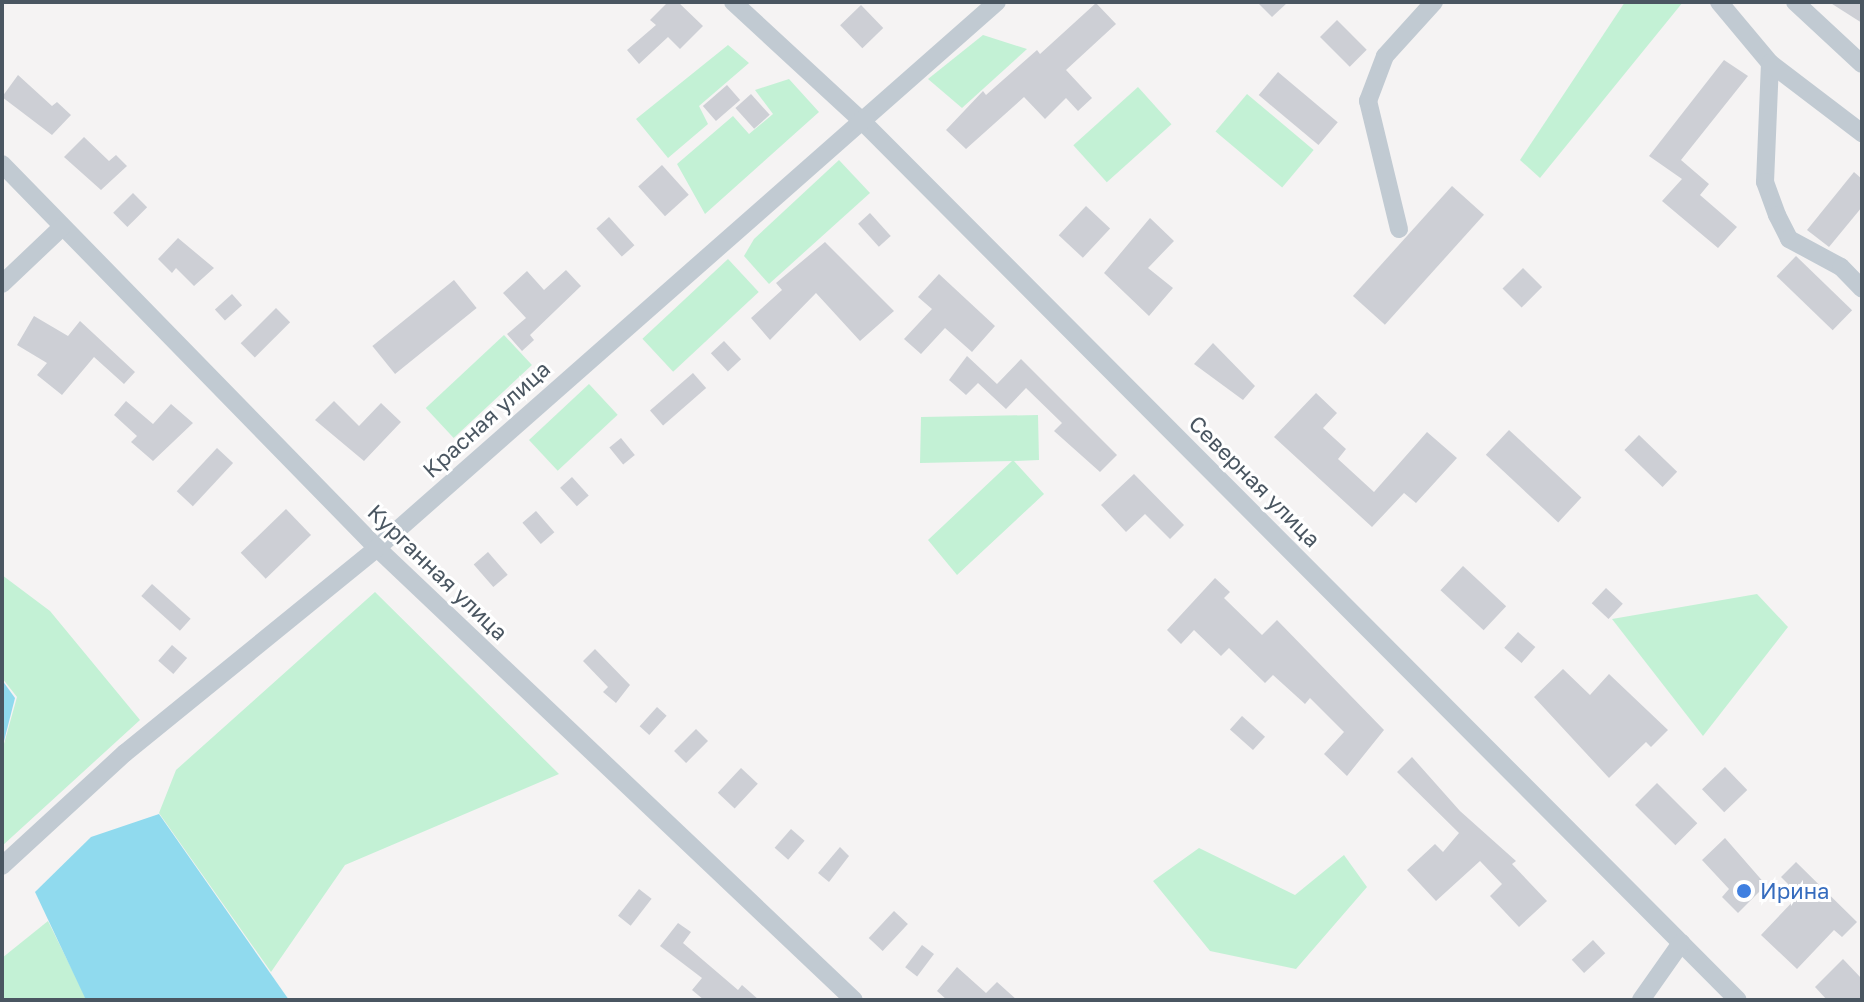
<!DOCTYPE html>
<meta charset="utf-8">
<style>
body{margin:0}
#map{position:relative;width:1864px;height:1002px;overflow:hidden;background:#f5f3f3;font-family:"Golos Text",sans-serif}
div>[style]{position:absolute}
.green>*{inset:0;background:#c3f1d5;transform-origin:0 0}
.water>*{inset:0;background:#90daee}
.building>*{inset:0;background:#cdcfd5;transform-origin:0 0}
.minor>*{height:18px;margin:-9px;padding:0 9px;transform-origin:9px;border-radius:9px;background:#c1cad2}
.dots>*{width:22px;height:22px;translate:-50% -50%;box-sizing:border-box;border:4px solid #fff;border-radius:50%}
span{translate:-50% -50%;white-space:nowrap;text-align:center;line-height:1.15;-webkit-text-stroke:6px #fff;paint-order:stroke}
.street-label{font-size:22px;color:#4a5661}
.shop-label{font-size:22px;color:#366cbe}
.left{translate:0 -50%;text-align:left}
.frame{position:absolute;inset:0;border:4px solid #4a5661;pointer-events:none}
</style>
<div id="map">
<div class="green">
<i style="clip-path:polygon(1625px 2px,1683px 2px,1540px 178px,1520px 160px)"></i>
<i style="clip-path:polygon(983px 35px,1027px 49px,962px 108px,928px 79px)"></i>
<i style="clip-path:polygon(728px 45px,749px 63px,699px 106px,708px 124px,668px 158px,636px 119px)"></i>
<i style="clip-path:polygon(789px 79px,819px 112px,705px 214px,677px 164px,733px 116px,749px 134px,773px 114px,755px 90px)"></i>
<i style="left:1138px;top:87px;width:50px;height:87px;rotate:48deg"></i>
<i style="left:1247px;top:94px;width:87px;height:49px;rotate:40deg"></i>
<i style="clip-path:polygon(839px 160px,870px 193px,769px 284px,744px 256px,754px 239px)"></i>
<i style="left:728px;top:259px;width:45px;height:117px;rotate:47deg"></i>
<i style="left:504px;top:335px;width:41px;height:107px;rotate:47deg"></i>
<i style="left:589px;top:384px;width:42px;height:82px;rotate:47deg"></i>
<i style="clip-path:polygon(1038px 415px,1039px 460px,1014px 461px,1044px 494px,957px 575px,928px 540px,1012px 461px,920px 463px,921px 417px)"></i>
<i style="clip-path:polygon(2px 575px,50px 611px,140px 720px,2px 846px,2px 751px,17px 697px,2px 678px)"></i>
<i style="clip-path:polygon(375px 592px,559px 774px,345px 865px,271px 972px,159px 813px,176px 770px)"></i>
<i style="clip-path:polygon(1757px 594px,1788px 627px,1703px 736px,1612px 619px)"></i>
<i style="clip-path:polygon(1199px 848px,1295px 895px,1344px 855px,1367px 887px,1296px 969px,1210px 951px,1153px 881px)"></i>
<i style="clip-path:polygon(48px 921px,87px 1000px,2px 1000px,2px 958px)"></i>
</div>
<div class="water">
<i style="clip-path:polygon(2px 680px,15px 698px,2px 749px)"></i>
<i style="clip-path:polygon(159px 814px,289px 1000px,86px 1000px,35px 892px,91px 837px)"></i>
</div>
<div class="building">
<i style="clip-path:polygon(668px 2px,678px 2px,703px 26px,680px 49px,668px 37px,639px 64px,627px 50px,656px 25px,650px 20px)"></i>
<i style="clip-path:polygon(1257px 2px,1288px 2px,1272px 17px)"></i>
<i style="clip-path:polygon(1829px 2px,1862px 2px,1862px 23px)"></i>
<i style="clip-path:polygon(1096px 3px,1116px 24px,1066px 70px,1092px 98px,1078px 111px,1066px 98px,1045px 119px,1024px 97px,966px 149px,946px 130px,983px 91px,986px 95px,1037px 50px,1040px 54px)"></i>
<i style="left:861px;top:5px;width:32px;height:29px;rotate:46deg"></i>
<i style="left:1337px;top:20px;width:42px;height:24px;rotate:45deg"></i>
<i style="clip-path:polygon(1724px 60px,1748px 76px,1681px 160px,1709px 184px,1700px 195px,1737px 227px,1718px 248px,1662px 201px,1682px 179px,1649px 156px)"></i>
<i style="left:1278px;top:72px;width:78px;height:30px;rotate:40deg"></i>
<i style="clip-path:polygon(18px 75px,52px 106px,57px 102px,71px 115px,52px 135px,2px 97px)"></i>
<i style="left:727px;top:85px;width:20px;height:32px;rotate:49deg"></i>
<i style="left:751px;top:94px;width:28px;height:21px;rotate:48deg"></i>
<i style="clip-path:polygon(84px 137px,109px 161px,116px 155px,127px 166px,101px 190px,64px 157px)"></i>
<i style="left:662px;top:165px;width:40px;height:32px;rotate:48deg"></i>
<i style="clip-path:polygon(1854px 172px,1862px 179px,1862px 207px,1829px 247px,1807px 230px)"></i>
<i style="left:1452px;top:186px;width:43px;height:148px;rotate:42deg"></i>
<i style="left:133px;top:193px;width:20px;height:28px;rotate:45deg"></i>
<i style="left:1086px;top:206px;width:33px;height:40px;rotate:43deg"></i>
<i style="left:870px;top:213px;width:31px;height:16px;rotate:48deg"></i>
<i style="left:609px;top:217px;width:38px;height:17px;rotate:48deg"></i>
<i style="clip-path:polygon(1150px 218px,1174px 241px,1148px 268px,1173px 288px,1149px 316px,1104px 273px)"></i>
<i style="clip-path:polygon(178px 238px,214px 268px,194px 286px,176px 268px,172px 273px,158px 259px)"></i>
<i style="clip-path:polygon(825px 242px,894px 311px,860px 341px,816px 293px,770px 340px,751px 318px,782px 290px,776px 283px)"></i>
<i style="left:1796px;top:256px;width:78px;height:28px;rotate:44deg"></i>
<i style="left:1523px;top:268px;width:27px;height:29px;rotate:45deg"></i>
<i style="clip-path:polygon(566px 270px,581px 286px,530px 335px,534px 340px,522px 351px,507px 334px,526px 318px,503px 293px,527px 271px,544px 290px)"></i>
<i style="clip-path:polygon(939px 274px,995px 326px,972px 352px,945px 328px,921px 354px,904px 339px,932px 309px,918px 297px)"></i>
<i style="left:454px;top:280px;width:36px;height:105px;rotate:51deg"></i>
<i style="left:232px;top:294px;width:15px;height:23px;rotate:48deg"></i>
<i style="left:276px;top:308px;width:20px;height:50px;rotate:45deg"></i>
<i style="clip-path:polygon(34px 316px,68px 336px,80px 321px,135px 372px,124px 384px,94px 357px,62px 395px,37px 375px,47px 363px,17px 345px)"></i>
<i style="left:724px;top:341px;width:25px;height:18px;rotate:47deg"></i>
<i style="clip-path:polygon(1213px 343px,1255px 386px,1243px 400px,1194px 364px)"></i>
<i style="clip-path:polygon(967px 356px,997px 384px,1021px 359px,1117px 455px,1100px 472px,1054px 431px,1062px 423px,1026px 388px,1006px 409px,978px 383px,966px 395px,949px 380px)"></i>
<i style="left:693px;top:373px;width:20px;height:57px;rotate:49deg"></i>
<i style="clip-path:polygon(1316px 393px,1337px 413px,1323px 428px,1346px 449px,1338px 459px,1374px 492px,1427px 432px,1457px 458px,1416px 503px,1404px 493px,1372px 527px,1274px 437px)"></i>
<i style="clip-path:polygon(126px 401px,153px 424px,171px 404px,193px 423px,153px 461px,131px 442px,137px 436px,114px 415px)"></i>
<i style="clip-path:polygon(334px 401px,359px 426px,381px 403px,401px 422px,364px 461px,315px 420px)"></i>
<i style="left:1509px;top:430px;width:99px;height:34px;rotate:43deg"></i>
<i style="left:1639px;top:435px;width:53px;height:21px;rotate:44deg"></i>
<i style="left:621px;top:438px;width:22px;height:15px;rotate:51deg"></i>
<i style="left:217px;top:448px;width:22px;height:59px;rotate:43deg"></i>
<i style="clip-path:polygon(1134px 474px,1184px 525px,1170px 539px,1145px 514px,1126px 532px,1101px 505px)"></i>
<i style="left:572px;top:477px;width:25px;height:16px;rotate:48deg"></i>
<i style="left:286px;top:509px;width:36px;height:63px;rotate:46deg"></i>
<i style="left:536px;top:511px;width:28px;height:18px;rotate:49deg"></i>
<i style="left:488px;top:552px;width:30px;height:19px;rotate:49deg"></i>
<i style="left:1463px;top:566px;width:59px;height:33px;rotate:43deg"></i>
<i style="clip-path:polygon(1215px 578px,1230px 592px,1224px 598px,1262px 635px,1277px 620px,1384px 730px,1347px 776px,1324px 754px,1344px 732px,1310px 698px,1305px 704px,1273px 675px,1265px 683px,1229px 648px,1221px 656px,1194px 630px,1181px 644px,1167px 630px)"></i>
<i style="left:152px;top:584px;width:52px;height:16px;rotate:42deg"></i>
<i style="left:1606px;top:588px;width:23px;height:21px;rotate:43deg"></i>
<i style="left:1518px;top:632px;width:23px;height:21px;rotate:41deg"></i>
<i style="left:172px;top:645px;width:20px;height:21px;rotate:41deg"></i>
<i style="clip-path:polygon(595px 649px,630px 685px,616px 703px,603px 692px,608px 687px,583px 661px)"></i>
<i style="clip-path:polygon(1563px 669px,1590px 695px,1609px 674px,1668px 730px,1651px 747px,1646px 742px,1609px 778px,1534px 697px)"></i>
<i style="left:657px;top:707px;width:13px;height:26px;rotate:42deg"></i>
<i style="left:1242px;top:716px;width:31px;height:18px;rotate:42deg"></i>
<i style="left:696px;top:729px;width:17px;height:31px;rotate:45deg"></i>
<i style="clip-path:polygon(1412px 757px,1460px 811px,1516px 861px,1512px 864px,1547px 901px,1519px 927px,1490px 896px,1502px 884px,1480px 861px,1436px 901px,1407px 870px,1435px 844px,1443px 852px,1459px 833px,1397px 772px)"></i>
<i style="left:1725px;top:767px;width:32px;height:32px;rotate:46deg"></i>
<i style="left:741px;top:768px;width:23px;height:34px;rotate:43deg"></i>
<i style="left:1657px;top:783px;width:57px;height:31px;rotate:45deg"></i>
<i style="left:791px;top:829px;width:18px;height:25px;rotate:41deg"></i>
<i style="clip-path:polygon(1725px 838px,1766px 885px,1738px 913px,1722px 897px,1729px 889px,1702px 860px)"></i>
<i style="clip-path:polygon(840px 847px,849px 856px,829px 882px,818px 873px)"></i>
<i style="clip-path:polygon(1796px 862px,1857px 922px,1842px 937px,1834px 930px,1797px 969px,1761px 935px,1799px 895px,1781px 877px)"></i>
<i style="left:639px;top:889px;width:16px;height:34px;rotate:38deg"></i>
<i style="left:894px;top:911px;width:19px;height:37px;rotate:43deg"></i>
<i style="clip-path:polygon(678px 923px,691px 932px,683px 943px,738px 990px,742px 985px,759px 1000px,704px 1000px,692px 990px,702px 978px,660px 946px)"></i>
<i style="left:1593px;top:940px;width:18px;height:29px;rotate:47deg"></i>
<i style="left:922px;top:945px;width:15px;height:28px;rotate:37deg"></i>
<i style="clip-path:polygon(1843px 959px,1862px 979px,1862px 1000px,1827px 1000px,1815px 987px)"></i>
<i style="clip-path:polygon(957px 967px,986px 993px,997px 982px,1017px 1000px,947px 1000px,937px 991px)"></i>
</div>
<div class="minor">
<i style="left:733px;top:2px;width:174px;rotate:42.7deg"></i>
<i style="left:861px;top:120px;width:1242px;rotate:45.1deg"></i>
<i style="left:1719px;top:2px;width:80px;rotate:50.1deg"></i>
<i style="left:1770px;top:63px;width:119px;rotate:92.4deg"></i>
<i style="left:1765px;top:182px;width:35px;rotate:70deg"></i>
<i style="left:1777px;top:215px;width:27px;rotate:63deg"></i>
<i style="left:1789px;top:239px;width:59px;rotate:28.3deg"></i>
<i style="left:1841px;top:267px;width:30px;rotate:46deg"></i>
<i style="left:1795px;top:2px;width:91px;rotate:42.8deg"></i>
<i style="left:1770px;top:63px;width:116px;rotate:37.3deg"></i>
<i style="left:2px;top:164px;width:537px;rotate:45.68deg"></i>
<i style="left:377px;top:548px;width:657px;rotate:43.46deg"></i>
<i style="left:1399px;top:229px;width:132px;rotate:-103.6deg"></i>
<i style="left:1368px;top:101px;width:48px;rotate:-69.3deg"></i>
<i style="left:1385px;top:56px;width:73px;rotate:-47.8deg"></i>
<i style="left:2px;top:284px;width:83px;rotate:-43.5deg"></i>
<i style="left:2px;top:866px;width:167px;rotate:-42.6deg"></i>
<i style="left:125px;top:753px;width:325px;rotate:-39.1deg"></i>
<i style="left:377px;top:548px;width:826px;rotate:-41.37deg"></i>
<i style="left:1641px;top:1000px;width:70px;rotate:-54.9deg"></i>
</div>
<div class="dots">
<i style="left:1744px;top:891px;background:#3f7fe0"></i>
</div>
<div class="street-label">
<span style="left:486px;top:419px;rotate:-42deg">Красная улица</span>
<span style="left:1255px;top:481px;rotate:45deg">Северная улица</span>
<span style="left:438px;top:572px;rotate:44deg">Курганная улица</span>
</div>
<div class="shop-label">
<span class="left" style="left:1760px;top:891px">Ирина</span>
</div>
<div class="frame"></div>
</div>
